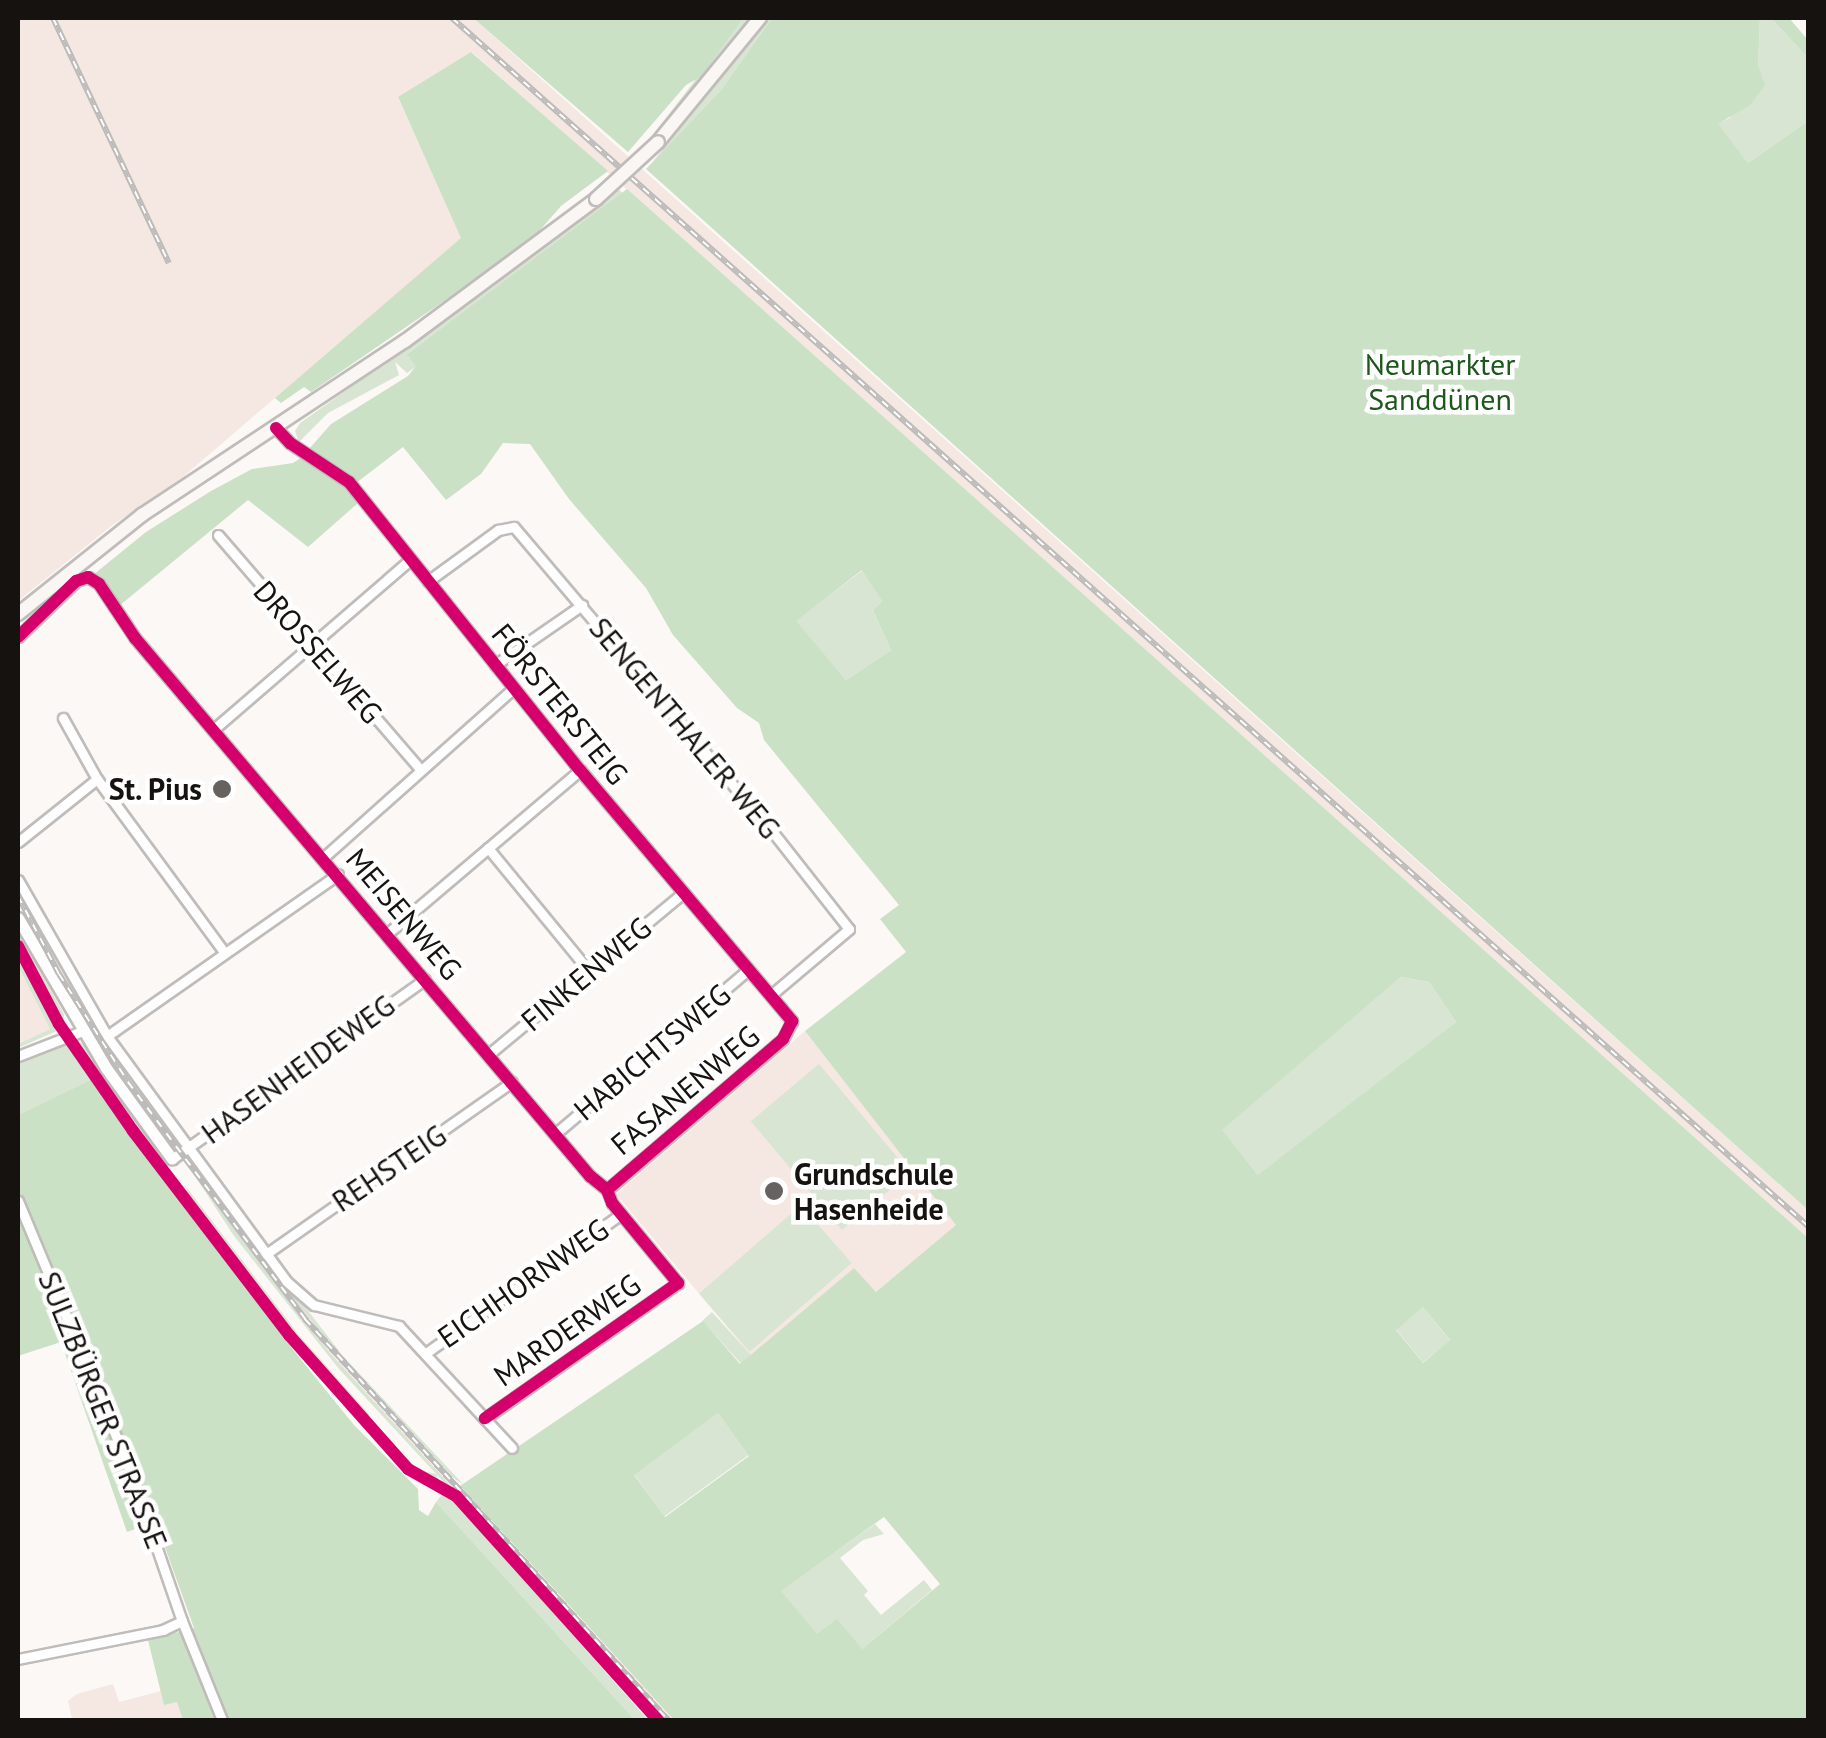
<!DOCTYPE html>
<meta charset="utf-8">
<style>
body{margin:0}
#map{position:relative;width:1826px;height:1738px;overflow:hidden;background:#fcf8f6;font-family:"PT Sans",sans-serif}
div>[style]{position:absolute}
.built>*{inset:0;background:#f5e8e2}
.green>*{inset:0;background:#d7e5d2;transform-origin:0 0}
.forest>*{inset:0;background:#cae1c5}
.roads{filter:drop-shadow(2px 0 #bfbcba) drop-shadow(-2px 0 #bfbcba) drop-shadow(0 2px #bfbcba) drop-shadow(0 -2px #bfbcba)}
.minor>*{height:9px;margin:-4.5px;padding:0 4.5px;transform-origin:4.5px;border-radius:4.5px;background:#fffefe}
.tertiary>*{height:11px;margin:-5.5px;padding:0 5.5px;transform-origin:5.5px;border-radius:5.5px;background:#fffefe}
.secondary>*{height:12px;margin:-6px;padding:0 6px;transform-origin:6px;border-radius:6px;background:#faf6f4}
.rail>*{height:6px;margin-top:-3px;transform-origin:0;background:repeating-linear-gradient(90deg,#fff 0 8px,#bcbbba 0 16px);box-sizing:border-box;border-block:2px solid #bcbbba}
.bridges{filter:drop-shadow(2px 0 #bfbcba) drop-shadow(-2px 0 #bfbcba) drop-shadow(0 2px #bfbcba) drop-shadow(0 -2px #bfbcba)}
.secondary-bridge>*{height:12px;margin:-6px;padding:0 6px;transform-origin:6px;border-radius:6px;background:#faf6f4}
.cycleway>*{height:12px;margin:-6px;padding:0 6px;transform-origin:6px;border-radius:6px;background:#d6006c}
.dots>*{width:28px;height:28px;translate:-50% -50%;box-sizing:border-box;border:5px solid #fff;border-radius:50%}
span{translate:-50% -50%;white-space:nowrap;text-align:center;line-height:1.15;-webkit-text-stroke:9px #fff;paint-order:stroke}
.park-label{font-size:30px;color:#1b5819}
.street-label{font-size:30px;color:#161210}
.poi-label{font-size:30px;color:#161210;font-weight:700}
.right{translate:-100% -50%;text-align:right}
.left{translate:0 -50%;text-align:left}
.frame{position:absolute;inset:0;border:20px solid #161210;pointer-events:none}
</style>
<div id="map">
<div class="built">
<i style="clip-path:polygon(18px 18px,473px 18px,1808px 1210px,1808px 1238px,472px 52px,398px 98px,462px 238px,184px 476px,110px 527px,18px 601px)"></i>
<i style="clip-path:polygon(18px 890px,85px 1010px,179px 1147px,172px 1147px,90px 1031px,27px 921px)"></i>
<i style="clip-path:polygon(18px 966px,50px 1029px,18px 1044px)"></i>
<i style="clip-path:polygon(805px 1031px,957px 1225px,876px 1292px,853px 1269px,751px 1356px,616px 1194px)"></i>
<i style="clip-path:polygon(200px 1177px,351px 1369px,674px 1720px,664px 1720px,330px 1353px,197px 1180px)"></i>
<i style="clip-path:polygon(113px 1684px,119px 1702px,161px 1691px,164px 1704px,177px 1702px,183px 1720px,72px 1719px,68px 1701px,77px 1694px)"></i>
</div>
<div class="green">
<i style="clip-path:polygon(743px 18px,752px 18px,673px 114px,652px 136px)"></i>
<i style="clip-path:polygon(768px 18px,772px 18px,721px 90px,651px 164px)"></i>
<i style="clip-path:polygon(1760px 18px,1771px 18px,1808px 58px,1808px 121px,1748px 163px,1717px 124px,1730px 118px,1758px 66px)"></i>
<i style="clip-path:polygon(619px 189px,622px 193px,603px 208px,408px 353px,417px 366px,407px 373px,395px 362px,399px 375px,328px 413px,299px 442px,295px 431px,300px 423px,470px 303px)"></i>
<i style="clip-path:polygon(863px 570px,882px 601px,873px 610px,891px 650px,846px 680px,795px 621px)"></i>
<i style="clip-path:polygon(18px 932px,64px 1014px,63px 1027px,18px 943px)"></i>
<i style="clip-path:polygon(18px 953px,59px 1030px,18px 1048px,18px 1044px,50px 1029px,18px 966px)"></i>
<i style="clip-path:polygon(1401px 977px,1429px 982px,1456px 1022px,1259px 1176px,1221px 1130px)"></i>
<i style="clip-path:polygon(79px 1041px,86px 1047px,165px 1163px,136px 1130px,79px 1049px,75px 1042px)"></i>
<i style="clip-path:polygon(68px 1043px,92px 1079px,18px 1115px,18px 1063px)"></i>
<i style="left:819px;top:1064px;width:142px;height:89px;rotate:50deg"></i>
<i style="clip-path:polygon(203px 1175px,343px 1356px,463px 1484px,450px 1476px,334px 1350px,200px 1177px)"></i>
<i style="clip-path:polygon(197px 1179px,330px 1353px,664px 1720px,339px 1369px,234px 1236px)"></i>
<i style="clip-path:polygon(187px 1188px,299px 1335px,369px 1414px,370px 1423px,288px 1330px,186px 1195px)"></i>
<i style="left:801px;top:1205px;width:77px;height:135px;rotate:49deg"></i>
<i style="left:1423px;top:1307px;width:43px;height:35px;rotate:51deg"></i>
<i style="left:712px;top:1312px;width:59px;height:13px;rotate:48deg"></i>
<i style="left:718px;top:1413px;width:52px;height:104px;rotate:54deg"></i>
<i style="clip-path:polygon(377px 1427px,418px 1470px,436px 1474px,439px 1480px,419px 1477px,377px 1436px)"></i>
<i style="clip-path:polygon(444px 1492px,462px 1510px,648px 1720px,635px 1720px,436px 1502px)"></i>
<i style="clip-path:polygon(875px 1524px,884px 1534px,863px 1540px,840px 1558px,868px 1591px,864px 1595px,881px 1615px,924px 1580px,932px 1590px,862px 1649px,817px 1635px,780px 1591px)"></i>
</div>
<div class="forest">
<i style="clip-path:polygon(473px 18px,743px 18px,702px 76px,686px 85px,628px 152px)"></i>
<i style="clip-path:polygon(772px 18px,1760px 18px,1758px 66px,1765px 85px,1750px 105px,1718px 124px,1748px 163px,1808px 121px,1808px 1210px,646px 169px,721px 90px)"></i>
<i style="clip-path:polygon(1771px 18px,1789px 18px,1808px 40px,1808px 58px)"></i>
<i style="clip-path:polygon(471px 52px,608px 171px,561px 206px,535px 236px,450px 297px,311px 392px,304px 387px,281px 403px,275px 398px,461px 238px,398px 97px)"></i>
<i style="clip-path:polygon(evenodd,627px 189px,1808px 1238px,1808px 1720px,674px 1720px,460px 1486px,703px 1321px,740px 1364px,854px 1268px,876px 1292px,956px 1225px,805px 1031px,906px 952px,880px 919px,899px 905px,764px 740px,759px 723px,737px 708px,673px 635px,646px 588px,569px 499px,530px 444px,503px 443px,481px 474px,446px 500px,403px 447px,347px 490px,358px 503px,308px 547px,248px 500px,119px 606px,107px 586px,93px 575px,146px 532px,211px 491px,252px 469px,293px 463px,302px 457px,331px 424px,408px 376px,416px 366px,407px 354px,627px 189px,862px 570px,882px 601px,873px 610px,891px 650px,846px 680px,796px 621px,862px 570px,627px 189px,1401px 977px,1429px 982px,1456px 1022px,1258px 1175px,1222px 1130px,1401px 977px,627px 189px,1423px 1307px,1450px 1340px,1423px 1363px,1396px 1330px,1423px 1307px,627px 189px,718px 1413px,749px 1456px,665px 1517px,634px 1475px,718px 1413px,627px 189px,884px 1517px,940px 1584px,862px 1649px,837px 1619px,817px 1634px,781px 1591px,884px 1517px)"></i>
<i style="clip-path:polygon(92px 1079px,294px 1351px,354px 1425px,418px 1489px,419px 1510px,428px 1516px,436px 1502px,635px 1720px,183px 1720px,177px 1702px,164px 1705px,148px 1640px,194px 1628px,156px 1522px,127px 1532px,61px 1342px,18px 1356px,18px 1115px)"></i>
</div>
<div class="roads">
<div class="minor">
<i style="left:276px;top:428px;width:21px;rotate:47deg"></i>
<i style="left:290px;top:443px;width:71px;rotate:33.5deg"></i>
<i style="left:349px;top:482px;width:369px;rotate:51.3deg"></i>
<i style="left:580px;top:770px;width:329px;rotate:49.8deg"></i>
<i style="left:792px;top:1021px;width:20px;rotate:117deg"></i>
<i style="left:783px;top:1039px;width:232px;rotate:139.4deg"></i>
<i style="left:218px;top:535px;width:308px;rotate:49.2deg"></i>
<i style="left:428px;top:581px;width:87px;rotate:-36.1deg"></i>
<i style="left:498px;top:530px;width:16px;rotate:-11deg"></i>
<i style="left:514px;top:527px;width:392px;rotate:49.7deg"></i>
<i style="left:768px;top:826px;width:131px;rotate:51.8deg"></i>
<i style="left:849px;top:929px;width:102px;rotate:139.8deg"></i>
<i style="left:18px;top:637px;width:81px;rotate:-44deg"></i>
<i style="left:76px;top:581px;width:13px;rotate:-18deg"></i>
<i style="left:88px;top:577px;width:13px;rotate:32deg"></i>
<i style="left:99px;top:584px;width:65px;rotate:56.3deg"></i>
<i style="left:135px;top:638px;width:705px;rotate:49.78deg"></i>
<i style="left:590px;top:1176px;width:22px;rotate:39deg"></i>
<i style="left:607px;top:1190px;width:14px;rotate:69deg"></i>
<i style="left:612px;top:1203px;width:104px;rotate:50.5deg"></i>
<i style="left:678px;top:1283px;width:236px;rotate:145deg"></i>
<i style="left:495px;top:665px;width:106px;rotate:-34.6deg"></i>
<i style="left:63px;top:718px;width:70px;rotate:60.9deg"></i>
<i style="left:97px;top:779px;width:216px;rotate:53.7deg"></i>
<i style="left:214px;top:729px;width:259px;rotate:-40.8deg"></i>
<i style="left:18px;top:842px;width:101px;rotate:-38.6deg"></i>
<i style="left:488px;top:848px;width:159px;rotate:50.6deg"></i>
<i style="left:324px;top:857px;width:254px;rotate:-41.7deg"></i>
<i style="left:18px;top:880px;width:180px;rotate:60.3deg"></i>
<i style="left:107px;top:1036px;width:303px;rotate:53.8deg"></i>
<i style="left:286px;top:1281px;width:37px;rotate:41deg"></i>
<i style="left:314px;top:1305px;width:88px;rotate:13.9deg"></i>
<i style="left:399px;top:1326px;width:166px;rotate:47.2deg"></i>
<i style="left:388px;top:933px;width:252px;rotate:-40.3deg"></i>
<i style="left:107px;top:1036px;width:282px;rotate:-35deg"></i>
<i style="left:489px;top:1054px;width:252px;rotate:-39.7deg"></i>
<i style="left:18px;top:1056px;width:69px;rotate:-21.3deg"></i>
<i style="left:555px;top:1134px;width:253px;rotate:-40.4deg"></i>
<i style="left:172px;top:1159px;width:310px;rotate:-35.4deg"></i>
<i style="left:18px;top:1201px;width:295px;rotate:67.4deg"></i>
<i style="left:131px;top:1473px;width:157px;rotate:71deg"></i>
<i style="left:182px;top:1621px;width:21px;rotate:155deg"></i>
<i style="left:163px;top:1630px;width:148px;rotate:168.7deg"></i>
<i style="left:266px;top:1254px;width:300px;rotate:-35deg"></i>
<i style="left:426px;top:1353px;width:239px;rotate:-35.5deg"></i>
<i style="left:182px;top:1621px;width:107px;rotate:68deg"></i>
</div>
<div class="tertiary">
<i style="left:18px;top:918px;width:174px;rotate:59.6deg"></i>
<i style="left:106px;top:1068px;width:112px;rotate:54deg"></i>
</div>
<div class="secondary">
<i style="left:658px;top:142px;width:161px;rotate:-50.6deg"></i>
<i style="left:18px;top:614px;width:159px;rotate:-38.6deg"></i>
<i style="left:142px;top:515px;width:315px;rotate:-33.5deg"></i>
<i style="left:405px;top:341px;width:238px;rotate:-36.6deg"></i>
</div>
</div>
<div class="rail">
<i style="left:53px;top:18px;width:271px;rotate:64.7deg"></i>
<i style="left:452px;top:18px;width:1816px;rotate:41.7deg"></i>
<i style="left:18px;top:896px;width:88px;rotate:62.3deg"></i>
<i style="left:59px;top:974px;width:128px;rotate:57.4deg"></i>
<i style="left:128px;top:1082px;width:296px;rotate:53.2deg"></i>
<i style="left:305px;top:1319px;width:541px;rotate:47.85deg"></i>
</div>
<div class="bridges">
<div class="secondary-bridge">
<i style="left:596px;top:199px;width:84px;rotate:-42.6deg"></i>
</div>
</div>
<div class="cycleway">
<i style="left:276px;top:428px;width:21px;rotate:47deg"></i>
<i style="left:290px;top:443px;width:71px;rotate:33.5deg"></i>
<i style="left:349px;top:482px;width:369px;rotate:51.3deg"></i>
<i style="left:580px;top:770px;width:329px;rotate:49.8deg"></i>
<i style="left:792px;top:1021px;width:20px;rotate:117deg"></i>
<i style="left:783px;top:1039px;width:232px;rotate:139.4deg"></i>
<i style="left:18px;top:637px;width:81px;rotate:-44deg"></i>
<i style="left:76px;top:581px;width:13px;rotate:-18deg"></i>
<i style="left:88px;top:577px;width:13px;rotate:32deg"></i>
<i style="left:99px;top:584px;width:65px;rotate:56.3deg"></i>
<i style="left:135px;top:638px;width:705px;rotate:49.78deg"></i>
<i style="left:590px;top:1176px;width:22px;rotate:39deg"></i>
<i style="left:607px;top:1190px;width:14px;rotate:69deg"></i>
<i style="left:612px;top:1203px;width:104px;rotate:50.5deg"></i>
<i style="left:678px;top:1283px;width:236px;rotate:145deg"></i>
<i style="left:18px;top:946px;width:88px;rotate:62.3deg"></i>
<i style="left:59px;top:1024px;width:130px;rotate:55.3deg"></i>
<i style="left:133px;top:1131px;width:257px;rotate:52.6deg"></i>
<i style="left:289px;top:1335px;width:179px;rotate:48.4deg"></i>
<i style="left:408px;top:1469px;width:55px;rotate:29.4deg"></i>
<i style="left:456px;top:1496px;width:302px;rotate:48deg"></i>
</div>
<div class="dots">
<i style="left:222px;top:789px;background:#666260"></i>
<i style="left:774px;top:1191px;background:#666260"></i>
</div>
<div class="park-label">
<span style="left:1440px;top:381px">Neumarkter<br>Sanddünen</span>
</div>
<div class="street-label">
<span style="left:318px;top:652px;rotate:49deg">DROSSELWEG</span>
<span style="left:560px;top:704px;rotate:51deg">FÖRSTERSTEIG</span>
<span style="left:685px;top:728px;rotate:50deg">SENGENTHALER WEG</span>
<span style="left:404px;top:914px;rotate:50deg">MEISENWEG</span>
<span style="left:586px;top:974px;rotate:-40deg">FINKENWEG</span>
<span style="left:652px;top:1052px;rotate:-40deg">HABICHTSWEG</span>
<span style="left:298px;top:1069px;rotate:-36deg">HASENHEIDEWEG</span>
<span style="left:685px;top:1090px;rotate:-40deg">FASANENWEG</span>
<span style="left:389px;top:1168px;rotate:-34deg">REHSTEIG</span>
<span style="left:523px;top:1283px;rotate:-35deg">EICHHORNWEG</span>
<span style="left:567px;top:1330px;rotate:-35deg">MARDERWEG</span>
<span style="left:103px;top:1410px;rotate:68deg">SULZBÜRGER STRASSE</span>
</div>
<div class="poi-label">
<span class="right" style="left:202px;top:789px">St. Pius</span>
<span class="left" style="left:794px;top:1191px">Grundschule<br>Hasenheide</span>
</div>
<div class="frame"></div>
</div>
